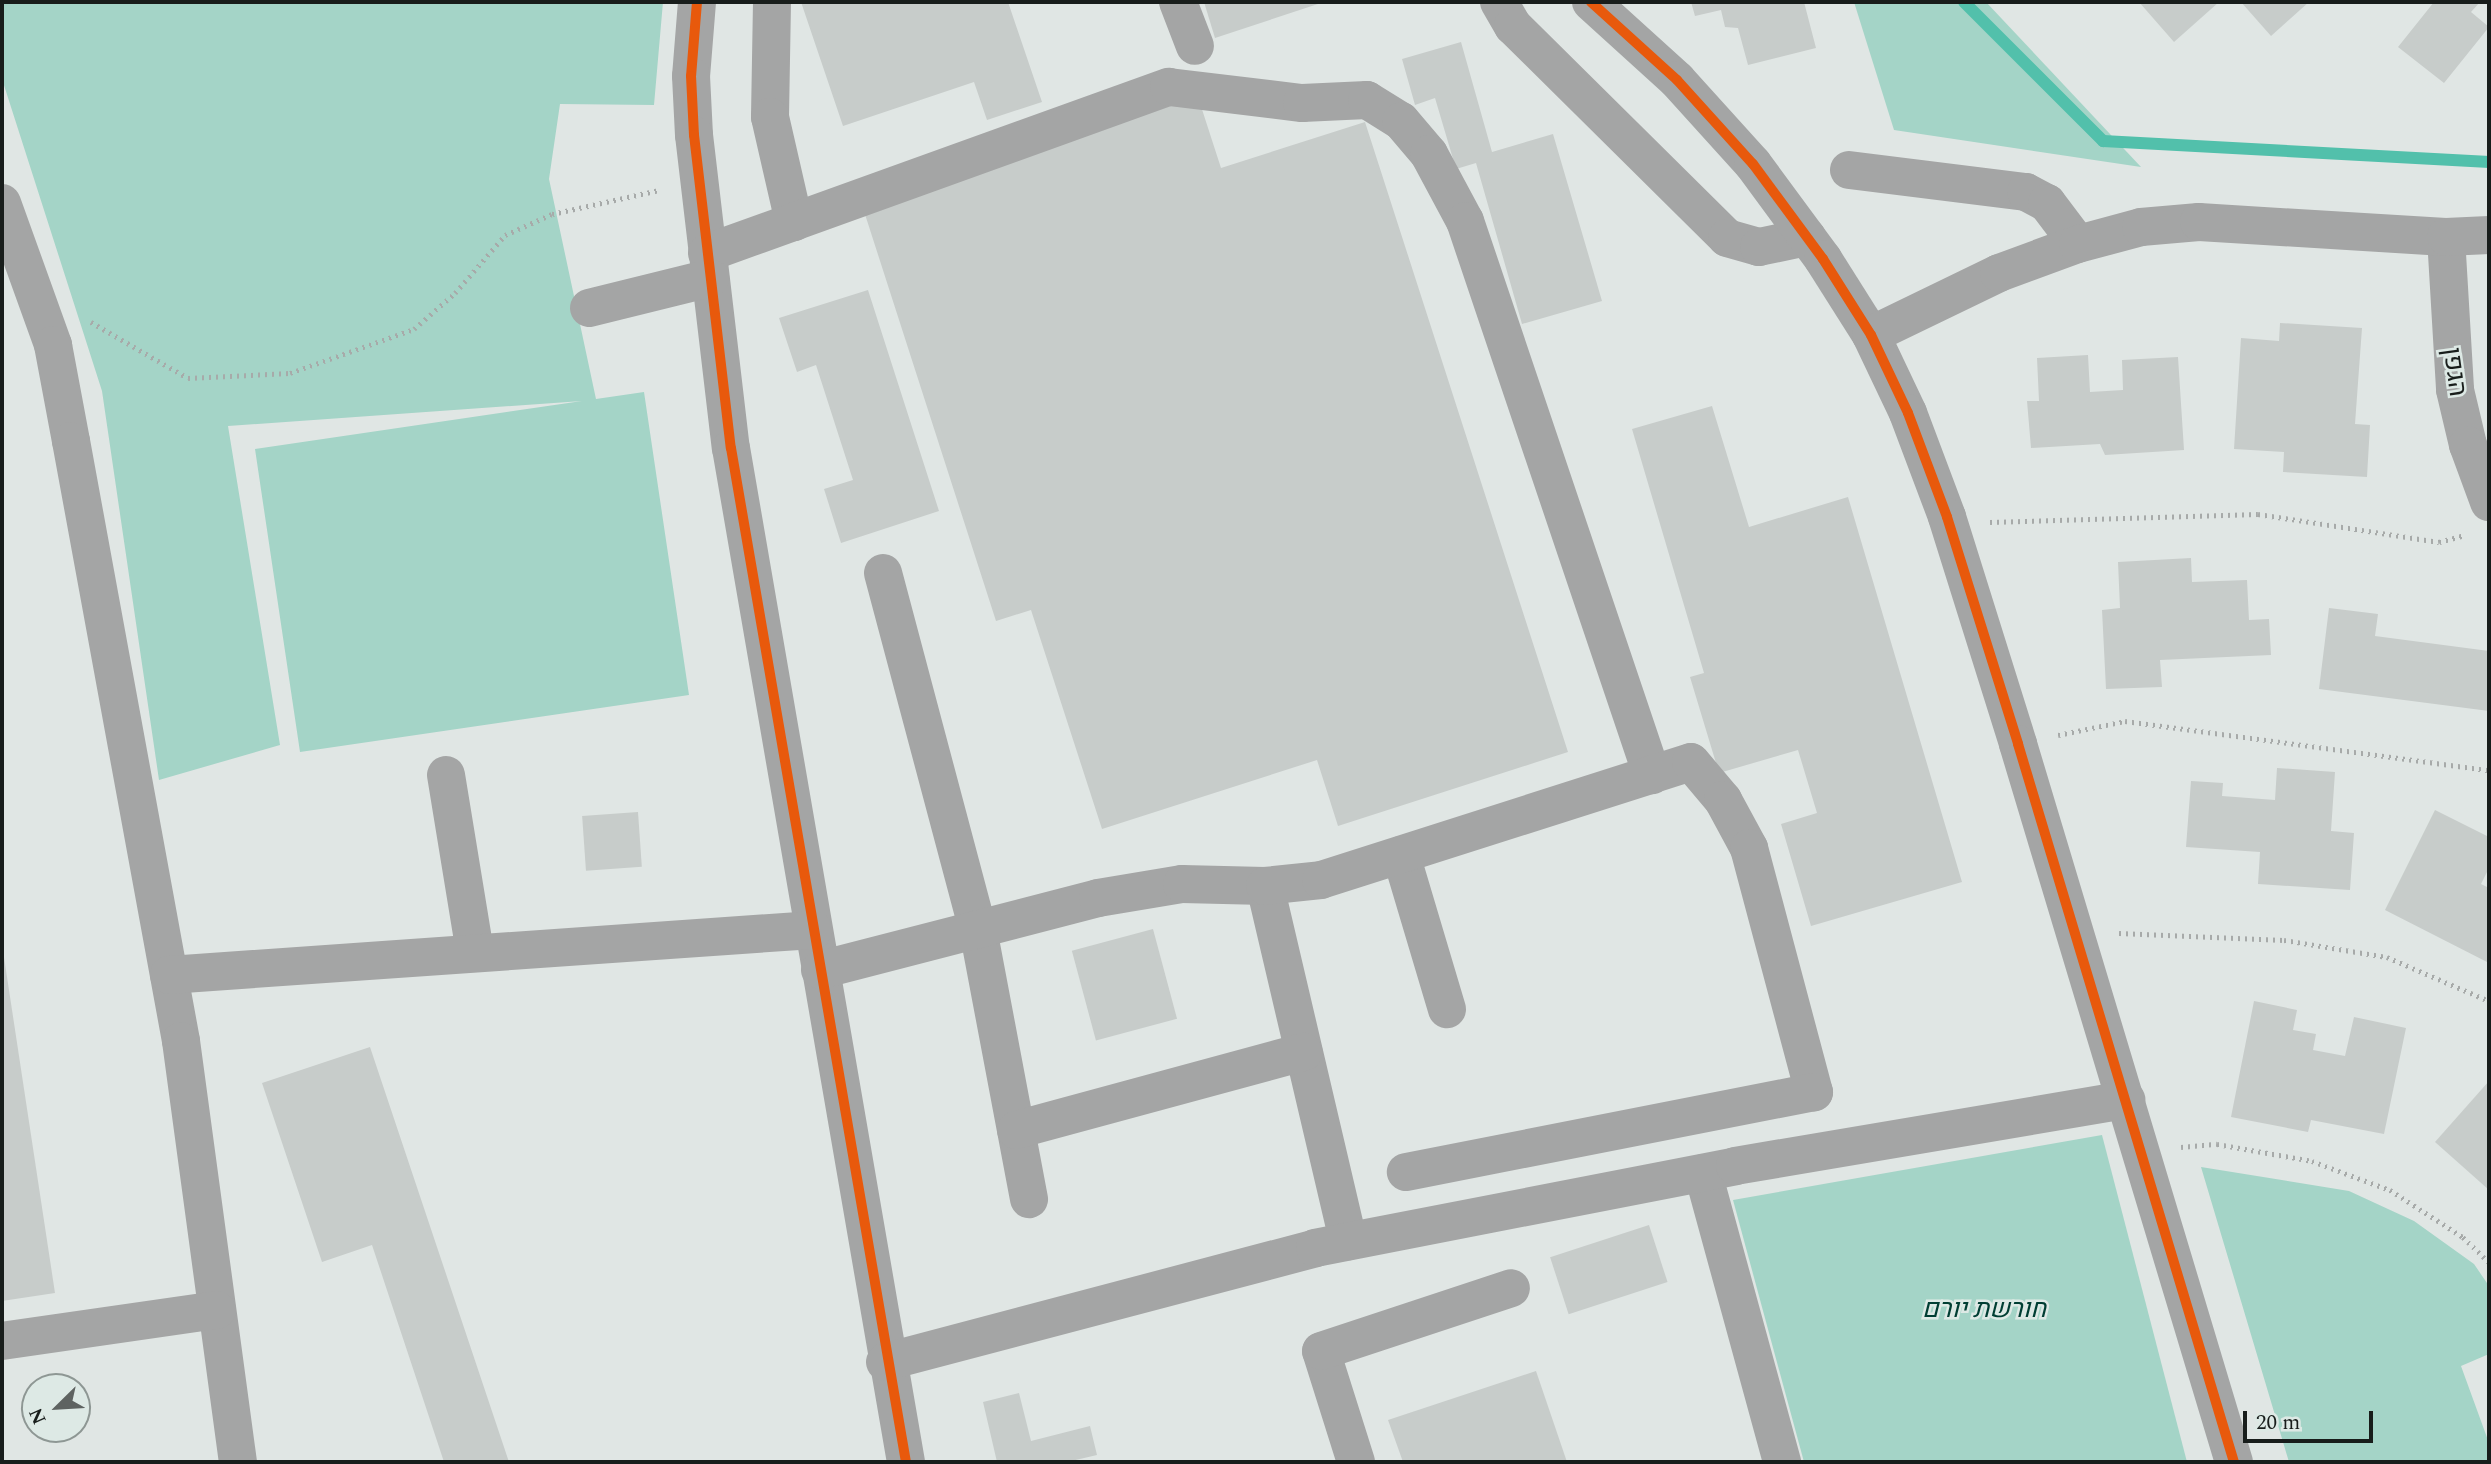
<!DOCTYPE html>
<meta charset="utf-8">
<style>
body{margin:0}
#map{position:relative;width:2491px;height:1464px;overflow:hidden;background:#e0e6e4;font-family:Spectral,Heebo,serif}
div>[style]{position:absolute}
.green>*{inset:0;background:#a4d4c7}
.stream>*{height:12px;margin:-6px;padding:0 6px;transform-origin:6px;border-radius:6px;background:#52c0ab}
.building>*{inset:0;background:#c7ccca;transform-origin:0 0}
.path>*{height:4.5px;margin-top:-2.25px;transform-origin:0;background:repeating-linear-gradient(90deg,#a7aaa9 0 2px,transparent 0 7px)}
.minor>*{height:38px;margin:-19px;padding:0 19px;transform-origin:19px;border-radius:19px;background:#a4a5a5}
.cycleway>*{height:10px;margin:-5px;padding:0 5px;transform-origin:5px;border-radius:5px;background:#e8590c}
span{translate:-50% -50%;white-space:nowrap;text-align:center;line-height:1.15;-webkit-text-stroke:5px #dde9e5;paint-order:stroke}
.street-label{font-size:26px;color:#181d1b}
.park-label{font-size:26px;color:#003e33;font-style:italic}
.frame{position:absolute;inset:0;border:4px solid #181d1b;pointer-events:none}
.north{position:absolute;left:21px;top:1373px;width:70px;height:70px;box-sizing:border-box;background:#dde9e5;border:2px solid #8e9794;border-radius:50%;rotate:246deg;font-size:19px;font-weight:700;line-height:28px;text-align:center;color:#181d1b}
.north::after{content:'';display:block;margin:auto;width:24px;height:32px;background:#5e6361;clip-path:polygon(50% 0,100% 100%,50% 72%,0 100%)}
.scale{position:absolute;left:2243px;top:1411px;width:130px;height:32px;box-sizing:border-box;border:4px solid #181d1b;border-top:0;padding-left:9px;font-size:21px;line-height:24px;white-space:nowrap;color:#181d1b;-webkit-text-stroke:5px #dde9e5;paint-order:stroke}
</style>
<div id="map">
<div class="green">
<i style="clip-path:polygon(2px 2px,663px 2px,654px 105px,560px 104px,549px 179px,596px 399px,644px 392px,689px 695px,300px 752px,255px 449px,582px 401px,228px 426px,280px 745px,159px 780px,102px 391px,2px 79px)"></i>
<i style="clip-path:polygon(1854px 2px,1986px 2px,2141px 167px,1894px 130px)"></i>
<i style="clip-path:polygon(2102px 1135px,2187px 1462px,1804px 1462px,1733px 1200px)"></i>
<i style="clip-path:polygon(2201px 1167px,2349px 1191px,2414px 1221px,2474px 1264px,2489px 1286px,2489px 1354px,2461px 1366px,2489px 1443px,2489px 1462px,2289px 1462px)"></i>
</div>
<div class="stream">
<i style="left:1964px;top:2px;width:197px;rotate:45deg"></i>
<i style="left:2103px;top:141px;width:387px;rotate:3.1deg"></i>
</div>
<div class="building">
<i style="clip-path:polygon(801px 2px,1008px 2px,1042px 102px,987px 120px,974px 82px,843px 126px)"></i>
<i style="clip-path:polygon(1204px 2px,1324px 2px,1215px 38px)"></i>
<i style="clip-path:polygon(1691px 2px,1804px 2px,1816px 48px,1748px 65px,1738px 28px,1725px 27px,1721px 10px,1695px 16px)"></i>
<i style="clip-path:polygon(2139px 2px,2219px 2px,2174px 42px)"></i>
<i style="clip-path:polygon(2241px 2px,2309px 2px,2271px 36px)"></i>
<i style="clip-path:polygon(2434px 2px,2480px 2px,2471px 12px,2489px 27px,2444px 83px,2398px 47px)"></i>
<i style="clip-path:polygon(1461px 42px,1492px 152px,1553px 134px,1602px 301px,1522px 324px,1476px 163px,1456px 169px,1435px 98px,1415px 105px,1402px 59px)"></i>
<i style="clip-path:polygon(1198px 97px,1221px 168px,1365px 122px,1568px 752px,1338px 826px,1317px 760px,1102px 829px,1031px 610px,996px 621px,862px 205px)"></i>
<i style="clip-path:polygon(868px 290px,939px 511px,841px 543px,824px 489px,853px 480px,816px 365px,797px 372px,779px 318px)"></i>
<i style="clip-path:polygon(2280px 323px,2362px 328px,2355px 424px,2370px 425px,2367px 477px,2283px 472px,2284px 452px,2234px 449px,2241px 338px,2279px 341px)"></i>
<i style="clip-path:polygon(2088px 355px,2090px 392px,2123px 390px,2122px 360px,2178px 357px,2184px 450px,2105px 455px,2100px 444px,2031px 448px,2027px 401px,2039px 401px,2037px 358px)"></i>
<i style="clip-path:polygon(1712px 406px,1749px 527px,1848px 497px,1962px 882px,1811px 926px,1781px 824px,1817px 813px,1798px 750px,1719px 773px,1690px 677px,1704px 673px,1632px 429px)"></i>
<i style="clip-path:polygon(2191px 558px,2192px 582px,2247px 580px,2249px 620px,2269px 619px,2271px 655px,2160px 660px,2162px 687px,2106px 689px,2102px 610px,2120px 608px,2118px 562px)"></i>
<i style="clip-path:polygon(2329px 608px,2378px 614px,2375px 636px,2489px 651px,2489px 711px,2319px 689px)"></i>
<i style="clip-path:polygon(2277px 768px,2335px 772px,2331px 831px,2354px 833px,2350px 890px,2258px 884px,2260px 852px,2186px 847px,2191px 781px,2223px 783px,2222px 796px,2275px 800px)"></i>
<i style="clip-path:polygon(2435px 810px,2489px 837px,2489px 868px,2481px 884px,2489px 888px,2489px 963px,2385px 910px)"></i>
<i style="left:638px;top:812px;width:55px;height:56px;rotate:86deg"></i>
<i style="left:1153px;top:929px;width:93px;height:84px;rotate:75deg"></i>
<i style="clip-path:polygon(2px 944px,55px 1293px,2px 1301px)"></i>
<i style="clip-path:polygon(2254px 1001px,2297px 1010px,2293px 1030px,2316px 1034px,2313px 1050px,2345px 1056px,2354px 1017px,2406px 1028px,2384px 1134px,2311px 1120px,2308px 1132px,2231px 1117px)"></i>
<i style="clip-path:polygon(370px 1047px,509px 1462px,444px 1462px,372px 1245px,322px 1262px,262px 1083px)"></i>
<i style="clip-path:polygon(2489px 1081px,2489px 1190px,2435px 1142px)"></i>
<i style="left:1649px;top:1225px;width:60px;height:104px;rotate:72deg"></i>
<i style="clip-path:polygon(1536px 1371px,1567px 1462px,1403px 1462px,1388px 1420px)"></i>
<i style="clip-path:polygon(1019px 1393px,1031px 1441px,1090px 1426px,1097px 1455px,1067px 1462px,997px 1462px,983px 1402px)"></i>
</div>
<div class="path">
<i style="left:91px;top:322px;width:112px;rotate:30deg"></i>
<i style="left:188px;top:378px;width:102px;rotate:-2.8deg"></i>
<i style="left:290px;top:373px;width:132px;rotate:-19.5deg"></i>
<i style="left:414px;top:329px;width:55px;rotate:-41.3deg"></i>
<i style="left:455px;top:293px;width:77px;rotate:-49.2deg"></i>
<i style="left:505px;top:235px;width:51px;rotate:-24.1deg"></i>
<i style="left:552px;top:214px;width:110px;rotate:-12.6deg"></i>
<i style="left:1990px;top:522px;width:268px;rotate:-1.7deg"></i>
<i style="left:2258px;top:514px;width:183px;rotate:8.8deg"></i>
<i style="left:2439px;top:542px;width:27px;rotate:-15deg"></i>
<i style="left:2058px;top:735px;width:68px;rotate:-11.8deg"></i>
<i style="left:2125px;top:721px;width:367px;rotate:7.7deg"></i>
<i style="left:2119px;top:933px;width:165px;rotate:2.4deg"></i>
<i style="left:2284px;top:940px;width:104px;rotate:9.4deg"></i>
<i style="left:2387px;top:957px;width:111px;rotate:23.3deg"></i>
<i style="left:2181px;top:1147px;width:36px;rotate:-5deg"></i>
<i style="left:2217px;top:1144px;width:97px;rotate:10.1deg"></i>
<i style="left:2312px;top:1161px;width:83px;rotate:20.4deg"></i>
<i style="left:2390px;top:1190px;width:87px;rotate:32.8deg"></i>
<i style="left:2463px;top:1237px;width:36px;rotate:44deg"></i>
</div>
<div class="minor">
<i style="left:697px;top:2px;width:74px;rotate:94.6deg"></i>
<i style="left:691px;top:76px;width:59px;rotate:87.1deg"></i>
<i style="left:694px;top:135px;width:315px;rotate:83.3deg"></i>
<i style="left:731px;top:448px;width:1029px;rotate:80.21deg"></i>
<i style="left:772px;top:2px;width:115px;rotate:91deg"></i>
<i style="left:770px;top:117px;width:108px;rotate:77.1deg"></i>
<i style="left:1178px;top:2px;width:47px;rotate:68.9deg"></i>
<i style="left:1499px;top:2px;width:28px;rotate:60deg"></i>
<i style="left:1513px;top:26px;width:301px;rotate:44.7deg"></i>
<i style="left:1727px;top:238px;width:33px;rotate:16deg"></i>
<i style="left:1759px;top:247px;width:49px;rotate:-11.8deg"></i>
<i style="left:1591px;top:2px;width:116px;rotate:42.2deg"></i>
<i style="left:1677px;top:80px;width:113px;rotate:47.9deg"></i>
<i style="left:1753px;top:164px;width:118px;rotate:53.6deg"></i>
<i style="left:1823px;top:259px;width:90px;rotate:57.7deg"></i>
<i style="left:1871px;top:335px;width:86px;rotate:64.6deg"></i>
<i style="left:1908px;top:413px;width:111px;rotate:69.4deg"></i>
<i style="left:1947px;top:517px;width:238px;rotate:72.6deg"></i>
<i style="left:2018px;top:744px;width:750px;rotate:73.26deg"></i>
<i style="left:1849px;top:170px;width:178px;rotate:7.1deg"></i>
<i style="left:2026px;top:192px;width:24px;rotate:28deg"></i>
<i style="left:2047px;top:203px;width:51px;rotate:52.9deg"></i>
<i style="left:2px;top:203px;width:151px;rotate:70.2deg"></i>
<i style="left:53px;top:345px;width:98px;rotate:79.4deg"></i>
<i style="left:71px;top:441px;width:610px;rotate:79.61deg"></i>
<i style="left:181px;top:1041px;width:425px;rotate:82.3deg"></i>
<i style="left:2446px;top:237px;width:153px;rotate:86.6deg"></i>
<i style="left:2455px;top:390px;width:57px;rotate:76.7deg"></i>
<i style="left:2468px;top:445px;width:61px;rotate:69.8deg"></i>
<i style="left:707px;top:253px;width:491px;rotate:-19.8deg"></i>
<i style="left:1169px;top:87px;width:134px;rotate:6.9deg"></i>
<i style="left:1302px;top:103px;width:65px;rotate:-2.6deg"></i>
<i style="left:1367px;top:100px;width:40px;rotate:32deg"></i>
<i style="left:1401px;top:121px;width:43px;rotate:49.7deg"></i>
<i style="left:1429px;top:154px;width:76px;rotate:61.8deg"></i>
<i style="left:1465px;top:221px;width:585px;rotate:71.35deg"></i>
<i style="left:589px;top:308px;width:125px;rotate:-13.9deg"></i>
<i style="left:1871px;top:335px;width:142px;rotate:-25.8deg"></i>
<i style="left:1999px;top:273px;width:84px;rotate:-20.2deg"></i>
<i style="left:2078px;top:244px;width:65px;rotate:-15.1deg"></i>
<i style="left:2141px;top:227px;width:58px;rotate:-4.9deg"></i>
<i style="left:2199px;top:222px;width:247px;rotate:3.5deg"></i>
<i style="left:2446px;top:237px;width:43px;rotate:-2.7deg"></i>
<i style="left:883px;top:573px;width:368px;rotate:75.1deg"></i>
<i style="left:978px;top:929px;width:275px;rotate:79.3deg"></i>
<i style="left:446px;top:775px;width:180px;rotate:80.7deg"></i>
<i style="left:1401px;top:855px;width:161px;rotate:73.4deg"></i>
<i style="left:1265px;top:886px;width:365px;rotate:76.8deg"></i>
<i style="left:820px;top:970px;width:287px;rotate:-14.5deg"></i>
<i style="left:1098px;top:898px;width:85px;rotate:-9.5deg"></i>
<i style="left:1182px;top:884px;width:83px;rotate:1.4deg"></i>
<i style="left:1265px;top:886px;width:56px;rotate:-6.1deg"></i>
<i style="left:1321px;top:880px;width:388px;rotate:-17.7deg"></i>
<i style="left:1691px;top:762px;width:50px;rotate:49.9deg"></i>
<i style="left:1723px;top:800px;width:55px;rotate:61.6deg"></i>
<i style="left:1749px;top:848px;width:253px;rotate:75.1deg"></i>
<i style="left:1814px;top:1092px;width:416px;rotate:168.9deg"></i>
<i style="left:169px;top:975px;width:646px;rotate:-4deg"></i>
<i style="left:1016px;top:1130px;width:298px;rotate:-15.2deg"></i>
<i style="left:1703px;top:1173px;width:300px;rotate:74.7deg"></i>
<i style="left:2px;top:1341px;width:217px;rotate:-8.2deg"></i>
<i style="left:885px;top:1362px;width:445px;rotate:-14.8deg"></i>
<i style="left:1315px;top:1248px;width:428px;rotate:-11deg"></i>
<i style="left:1735px;top:1166px;width:397px;rotate:-9.6deg"></i>
<i style="left:1356px;top:1462px;width:116px;rotate:-107.5deg"></i>
<i style="left:1321px;top:1351px;width:200px;rotate:-18.3deg"></i>
</div>
<div class="cycleway">
<i style="left:697px;top:2px;width:74px;rotate:94.6deg"></i>
<i style="left:691px;top:76px;width:59px;rotate:87.1deg"></i>
<i style="left:694px;top:135px;width:315px;rotate:83.3deg"></i>
<i style="left:731px;top:448px;width:1029px;rotate:80.21deg"></i>
<i style="left:1591px;top:2px;width:116px;rotate:42.2deg"></i>
<i style="left:1677px;top:80px;width:113px;rotate:47.9deg"></i>
<i style="left:1753px;top:164px;width:118px;rotate:53.6deg"></i>
<i style="left:1823px;top:259px;width:90px;rotate:57.7deg"></i>
<i style="left:1871px;top:335px;width:86px;rotate:64.6deg"></i>
<i style="left:1908px;top:413px;width:111px;rotate:69.4deg"></i>
<i style="left:1947px;top:517px;width:238px;rotate:72.6deg"></i>
<i style="left:2018px;top:744px;width:750px;rotate:73.26deg"></i>
</div>
<div class="street-label">
<span style="left:2454px;top:372px;rotate:82deg">הגפן</span>
</div>
<div class="park-label">
<span style="left:1984px;top:1310px">חורשת יורם</span>
</div>
<div class="frame"></div>
<div class="north">N</div>
<div class="scale">20 m</div>
</div>
